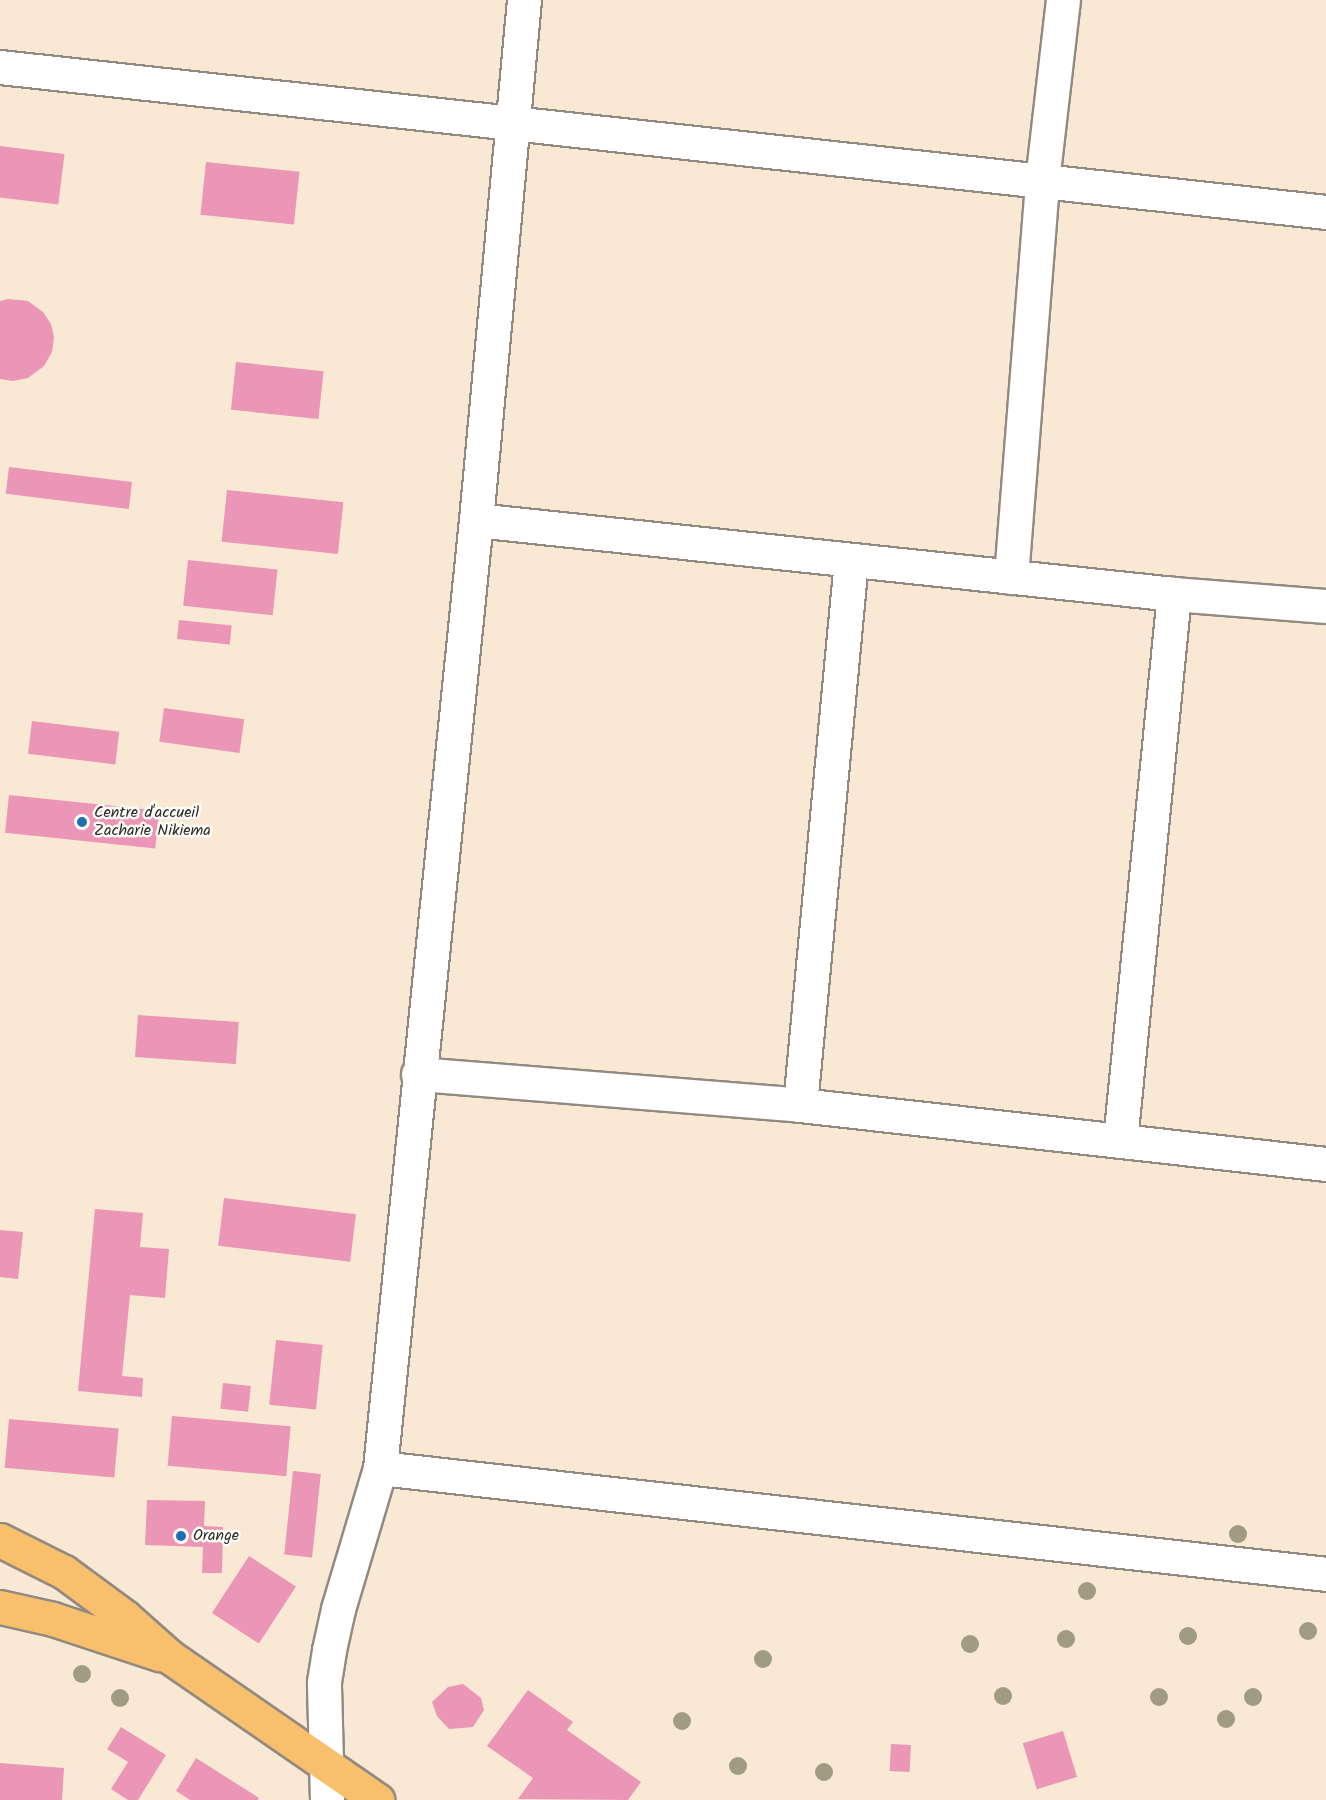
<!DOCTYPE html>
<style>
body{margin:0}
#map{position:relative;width:1326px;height:1800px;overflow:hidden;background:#f8e8d4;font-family:Kalam,sans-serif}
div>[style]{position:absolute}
.building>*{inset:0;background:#eb96b7;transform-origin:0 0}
.roads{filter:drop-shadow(2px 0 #928a80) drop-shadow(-2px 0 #928a80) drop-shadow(0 2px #928a80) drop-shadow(0 -2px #928a80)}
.minor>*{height:33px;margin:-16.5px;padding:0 16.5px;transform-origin:16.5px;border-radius:16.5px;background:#fff}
.highway>*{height:33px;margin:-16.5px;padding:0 16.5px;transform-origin:16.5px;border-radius:16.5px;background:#f8bf6c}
.trees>*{width:18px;height:18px;margin:-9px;border-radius:50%;background:#9f9c82}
.dots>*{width:16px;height:16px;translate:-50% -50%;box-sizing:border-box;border:3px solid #fdfcf7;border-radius:50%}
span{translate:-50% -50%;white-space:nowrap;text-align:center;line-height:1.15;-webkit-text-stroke:5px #fdfcf7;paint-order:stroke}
.poi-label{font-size:16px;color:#2b2b2b}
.left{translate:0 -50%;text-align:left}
</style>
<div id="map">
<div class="building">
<i style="left:0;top:146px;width:65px;height:51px;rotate:7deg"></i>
<i style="left:206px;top:162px;width:94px;height:53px;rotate:6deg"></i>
<i style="clip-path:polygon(8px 299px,28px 301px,43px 312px,51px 324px,54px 337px,52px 352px,44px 366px,28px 378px,13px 381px,0 379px,0 301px)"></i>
<i style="left:236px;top:362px;width:88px;height:48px;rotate:6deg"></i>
<i style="left:9px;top:467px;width:124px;height:27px;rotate:7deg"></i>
<i style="left:227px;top:490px;width:117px;height:52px;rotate:6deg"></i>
<i style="left:188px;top:560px;width:90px;height:46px;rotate:6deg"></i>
<i style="left:179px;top:620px;width:53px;height:19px;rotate:6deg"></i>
<i style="left:164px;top:708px;width:81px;height:34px;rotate:8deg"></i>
<i style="left:32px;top:721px;width:88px;height:33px;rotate:7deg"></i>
<i style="left:9px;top:795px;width:151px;height:38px;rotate:6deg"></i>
<i style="left:138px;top:1015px;width:101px;height:42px;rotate:4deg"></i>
<i style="left:224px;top:1198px;width:133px;height:48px;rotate:7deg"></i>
<i style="clip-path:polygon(95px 1209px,143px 1213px,140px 1247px,169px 1249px,165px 1298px,130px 1295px,122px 1376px,143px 1378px,142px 1397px,78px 1391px)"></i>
<i style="clip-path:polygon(0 1230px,23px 1232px,18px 1279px,0 1277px)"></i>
<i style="left:276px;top:1340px;width:47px;height:65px;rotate:6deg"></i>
<i style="left:223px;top:1383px;width:28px;height:26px;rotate:6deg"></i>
<i style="left:172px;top:1416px;width:119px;height:50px;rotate:5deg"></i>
<i style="left:9px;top:1419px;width:110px;height:49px;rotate:5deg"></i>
<i style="left:293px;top:1471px;width:28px;height:84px;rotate:6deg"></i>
<i style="clip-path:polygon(147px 1500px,205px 1501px,204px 1526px,223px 1527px,222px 1573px,202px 1573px,203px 1547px,145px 1545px)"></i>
<i style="left:249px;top:1556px;width:56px;height:68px;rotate:33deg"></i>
<i style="clip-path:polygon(463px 1684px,481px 1698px,484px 1710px,473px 1727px,449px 1729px,437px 1716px,432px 1702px,448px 1687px)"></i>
<i style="clip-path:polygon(528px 1690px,573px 1722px,567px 1730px,641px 1782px,628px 1800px,518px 1799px,533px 1778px,487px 1746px)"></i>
<i style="clip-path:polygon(121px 1727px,166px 1755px,138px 1800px,128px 1800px,111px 1789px,128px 1762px,107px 1749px)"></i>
<i style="left:1063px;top:1731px;width:48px;height:42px;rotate:73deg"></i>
<i style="left:891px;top:1744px;width:20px;height:27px;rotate:3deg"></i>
<i style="clip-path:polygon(196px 1758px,259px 1798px,258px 1800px,190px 1800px,176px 1791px)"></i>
<i style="clip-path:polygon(0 1763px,64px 1768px,62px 1800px,0 1800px)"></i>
</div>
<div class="roads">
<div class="minor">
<i style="left:0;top:67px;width:1334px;rotate:6.24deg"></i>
<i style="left:476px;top:520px;width:702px;rotate:6.05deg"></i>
<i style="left:1174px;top:594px;width:152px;rotate:4.5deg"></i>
<i style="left:1011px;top:577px;width:397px;rotate:-85.5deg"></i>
<i style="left:1042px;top:181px;width:182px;rotate:-83.4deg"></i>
<i style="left:418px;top:1074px;width:383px;rotate:4.6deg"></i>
<i style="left:800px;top:1105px;width:529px;rotate:6.4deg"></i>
<i style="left:800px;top:1105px;width:547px;rotate:-84.65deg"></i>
<i style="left:1120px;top:1141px;width:550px;rotate:-84.36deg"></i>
<i style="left:380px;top:1468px;width:952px;rotate:6.39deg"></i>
<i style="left:327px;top:1800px;width:118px;rotate:-91.5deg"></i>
<i style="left:324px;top:1682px;width:32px;rotate:-81deg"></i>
<i style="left:329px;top:1650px;width:42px;rotate:-77.6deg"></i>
<i style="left:338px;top:1609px;width:147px;rotate:-73.4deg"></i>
<i style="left:380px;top:1468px;width:953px;rotate:-84.22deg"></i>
<i style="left:476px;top:520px;width:522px;rotate:-84.73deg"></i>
</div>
<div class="highway">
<i style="left:0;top:1540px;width:72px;rotate:26.6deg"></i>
<i style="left:64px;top:1572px;width:76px;rotate:36.4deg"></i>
<i style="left:125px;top:1617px;width:60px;rotate:41.6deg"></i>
<i style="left:170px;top:1657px;width:252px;rotate:34.6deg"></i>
<i style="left:0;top:1607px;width:54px;rotate:12.8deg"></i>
<i style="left:53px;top:1619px;width:112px;rotate:18.3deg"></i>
</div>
</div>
<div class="trees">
<i style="left:1238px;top:1534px"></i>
<i style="left:1087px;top:1591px"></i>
<i style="left:1308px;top:1631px"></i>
<i style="left:1188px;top:1636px"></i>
<i style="left:1066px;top:1639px"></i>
<i style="left:970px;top:1644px"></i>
<i style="left:763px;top:1659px"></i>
<i style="left:82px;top:1674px"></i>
<i style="left:1003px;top:1696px"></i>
<i style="left:1159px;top:1697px"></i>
<i style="left:1253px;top:1697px"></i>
<i style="left:120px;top:1698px"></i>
<i style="left:1226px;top:1719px"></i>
<i style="left:682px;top:1721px"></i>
<i style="left:738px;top:1766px"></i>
<i style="left:824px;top:1772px"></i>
</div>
<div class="dots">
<i style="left:82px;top:822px;background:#1f6fb2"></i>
<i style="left:181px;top:1536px;background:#1f6fb2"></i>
</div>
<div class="poi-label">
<span class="left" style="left:94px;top:822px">Centre d'accueil<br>Zacharie Nikiema</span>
<span class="left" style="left:193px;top:1536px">Orange</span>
</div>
</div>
